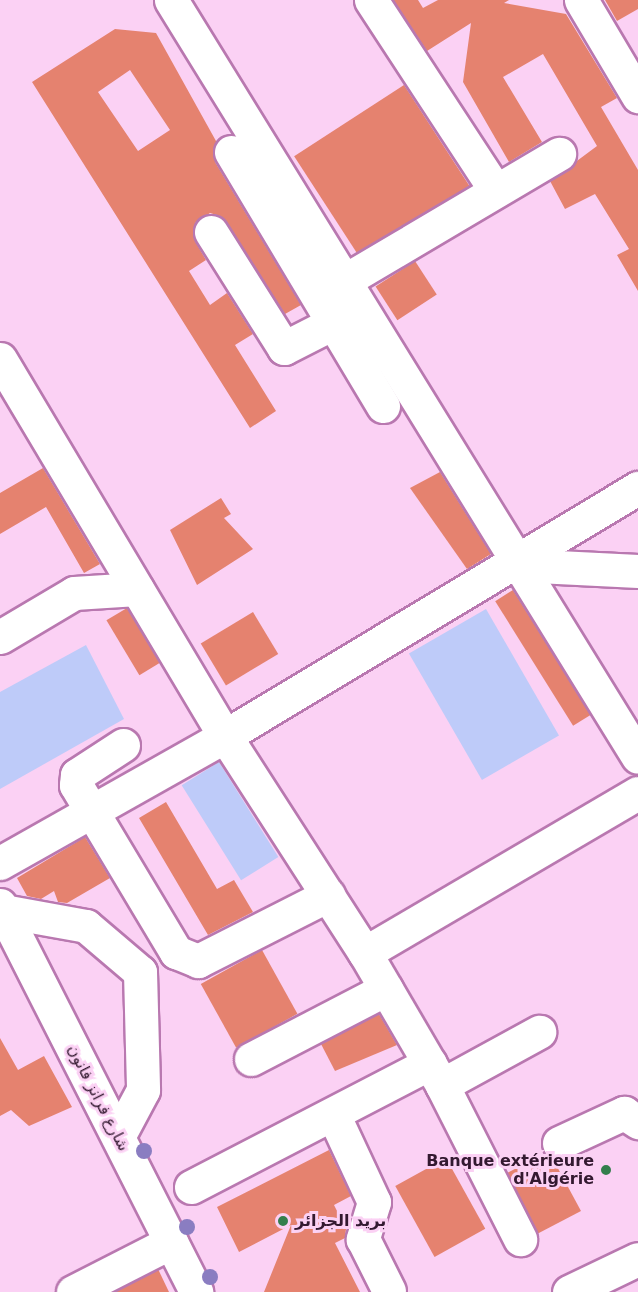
<!DOCTYPE html>
<meta charset="utf-8">
<style>
body{margin:0}
#map{position:relative;width:638px;height:1292px;overflow:hidden;background:#fbd1f4;font-family:"DejaVu Sans",Vazirmatn,sans-serif}
div>[style]{position:absolute}
.green>*{inset:0;background:#becbf9;transform-origin:0 0}
.building>*{inset:0;background:#e5826f;transform-origin:0 0}
.roads{filter:drop-shadow(2px 0 #b978b0) drop-shadow(-2px 0 #b978b0) drop-shadow(0 2px #b978b0) drop-shadow(0 -2px #b978b0)}
.minor>*{height:33px;margin:-16.5px;padding:0 16.5px;transform-origin:16.5px;border-radius:16.5px;background:#fff}
.trees>*{width:16px;height:16px;margin:-8px;border-radius:50%;background:#8a7dc1}
.dots>*{width:16px;height:16px;translate:-50% -50%;box-sizing:border-box;border:3px solid #fbd1f4;border-radius:50%}
span{translate:-50% -50%;white-space:nowrap;text-align:center;line-height:1.15;-webkit-text-stroke:6px #fbd1f4;paint-order:stroke}
.street-label{font-size:16px;color:#331930}
.poi-label{font-size:16px;color:#331930;font-weight:700}
.right{translate:-100% -50%;text-align:right}
.left{translate:0 -50%;text-align:left}
</style>
<div id="map">
<div class="green">
<i style="left:486px;top:609px;width:146px;height:89px;rotate:60deg"></i>
<i style="clip-path:polygon(86px 645px,124px 719px,0 789px,0 692px)"></i>
<i style="left:219px;top:762px;width:112px;height:44px;rotate:58deg"></i>
</div>
<div class="building">
<i style="clip-path:polygon(393px 0,418px 0,423px 8px,438px 0,509px 0,504px 3px,566px 14px,617px 98px,601px 107px,638px 170px,638px 291px,617px 255px,629px 249px,595px 194px,565px 209px,550px 181px,597px 146px,543px 54px,503px 77px,542px 142px,509px 162px,463px 82px,471px 23px,427px 51px)"></i>
<i style="clip-path:polygon(605px 0,638px 0,638px 9px,617px 21px)"></i>
<i style="clip-path:polygon(evenodd,115px 29px,156px 33px,216px 141px,215px 162px,301px 305px,285px 314px,220px 216px,210px 213px,195px 223px,195px 241px,206px 260px,189px 271px,210px 305px,227px 293px,253px 334px,235px 345px,276px 411px,250px 428px,32px 82px,115px 29px,130px 70px,170px 130px,138px 151px,98px 92px,130px 70px)"></i>
<i style="left:404px;top:85px;width:120px;height:131px;rotate:57deg"></i>
<i style="left:415px;top:261px;width:40px;height:47px;rotate:57deg"></i>
<i style="clip-path:polygon(43px 468px,100px 564px,84px 573px,46px 507px,0 534px,0 493px)"></i>
<i style="clip-path:polygon(440px 472px,491px 554px,467px 569px,410px 488px)"></i>
<i style="clip-path:polygon(221px 498px,231px 514px,224px 518px,253px 549px,197px 585px,170px 530px)"></i>
<i style="left:513px;top:590px;width:147px;height:21px;rotate:58deg"></i>
<i style="left:127px;top:608px;width:64px;height:24px;rotate:59deg"></i>
<i style="left:253px;top:612px;width:49px;height:61px;rotate:59deg"></i>
<i style="clip-path:polygon(166px 802px,217px 889px,234px 880px,253px 912px,208px 935px,139px 818px)"></i>
<i style="clip-path:polygon(85px 837px,110px 878px,67px 903px,58px 902px,54px 891px,41px 899px,27px 896px,17px 878px)"></i>
<i style="left:262px;top:950px;width:73px;height:70px;rotate:61deg"></i>
<i style="clip-path:polygon(379px 1014px,397px 1045px,335px 1071px,321px 1044px)"></i>
<i style="clip-path:polygon(0 1038px,18px 1070px,44px 1056px,72px 1107px,29px 1126px,11px 1110px,0 1116px)"></i>
<i style="clip-path:polygon(329px 1150px,351px 1196px,334px 1205px,346px 1229px,345px 1238px,335px 1243px,360px 1292px,264px 1292px,291px 1225px,239px 1252px,217px 1207px)"></i>
<i style="clip-path:polygon(544px 1154px,554px 1161px,581px 1211px,537px 1234px,507px 1173px)"></i>
<i style="left:446px;top:1158px;width:81px;height:58px;rotate:61deg"></i>
<i style="clip-path:polygon(158px 1269px,169px 1292px,114px 1292px)"></i>
</div>
<div class="roads">
<div class="minor">
<i style="left:171px;top:0;width:889px;rotate:58.33deg"></i>
<i style="left:371px;top:0;width:228px;rotate:56.8deg"></i>
<i style="left:581px;top:0;width:112px;rotate:59.3deg"></i>
<i style="left:231px;top:152px;width:296px;rotate:59.1deg"></i>
<i style="left:211px;top:232px;width:137px;rotate:57.8deg"></i>
<i style="left:284px;top:348px;width:55px;rotate:-27deg"></i>
<i style="left:344px;top:281px;width:250px;rotate:-30.6deg"></i>
<i style="left:0;top:359px;width:439px;rotate:59.2deg"></i>
<i style="left:225px;top:736px;width:258px;rotate:57.2deg"></i>
<i style="left:365px;top:953px;width:153px;rotate:59.7deg"></i>
<i style="left:442px;top:1085px;width:173px;rotate:63.1deg"></i>
<i style="left:517px;top:565px;width:121px;rotate:2.8deg"></i>
<i style="left:0;top:637px;width:86px;rotate:-30.7deg"></i>
<i style="left:74px;top:593px;width:63px;rotate:-3.6deg"></i>
<i style="left:123px;top:745px;width:55px;rotate:146.9deg"></i>
<i style="left:77px;top:775px;width:10px;rotate:96deg"></i>
<i style="left:76px;top:785px;width:195px;rotate:59.1deg"></i>
<i style="left:176px;top:952px;width:24px;rotate:22deg"></i>
<i style="left:198px;top:961px;width:146px;rotate:-26.9deg"></i>
<i style="left:0;top:863px;width:258px;rotate:-29.4deg"></i>
<i style="left:225px;top:736px;width:482px;rotate:-31deg"></i>
<i style="left:0;top:905px;width:434px;rotate:63.1deg"></i>
<i style="left:3px;top:911px;width:84px;rotate:10.2deg"></i>
<i style="left:86px;top:926px;width:71px;rotate:40.4deg"></i>
<i style="left:140px;top:972px;width:118px;rotate:88.5deg"></i>
<i style="left:143px;top:1090px;width:53px;rotate:118deg"></i>
<i style="left:365px;top:953px;width:316px;rotate:-30.4deg"></i>
<i style="left:251px;top:1059px;width:152px;rotate:-27.4deg"></i>
<i style="left:442px;top:1085px;width:111px;rotate:-28.7deg"></i>
<i style="left:333px;top:1114px;width:97px;rotate:65deg"></i>
<i style="left:374px;top:1202px;width:39px;rotate:107deg"></i>
<i style="left:363px;top:1239px;width:58px;rotate:63.4deg"></i>
<i style="left:559px;top:1143px;width:72px;rotate:-24.8deg"></i>
<i style="left:624px;top:1113px;width:17px;rotate:33deg"></i>
<i style="left:191px;top:1187px;width:269px;rotate:-27.4deg"></i>
<i style="left:73px;top:1292px;width:110px;rotate:-27deg"></i>
<i style="left:569px;top:1292px;width:76px;rotate:-25.6deg"></i>
</div>
</div>
<div class="trees">
<i style="left:144px;top:1151px"></i>
<i style="left:187px;top:1227px"></i>
<i style="left:210px;top:1277px"></i>
</div>
<div class="dots">
<i style="left:606px;top:1170px;background:#337e4c"></i>
<i style="left:283px;top:1221px;background:#337e4c"></i>
</div>
<div class="street-label">
<span style="left:98px;top:1098px;rotate:63deg">شارع فرانز فانون</span>
</div>
<div class="poi-label">
<span class="right" style="left:594px;top:1170px">Banque extérieure<br>d'Algérie</span>
<span class="left" style="left:295px;top:1221px">بريد الجزائر</span>
</div>
</div>
